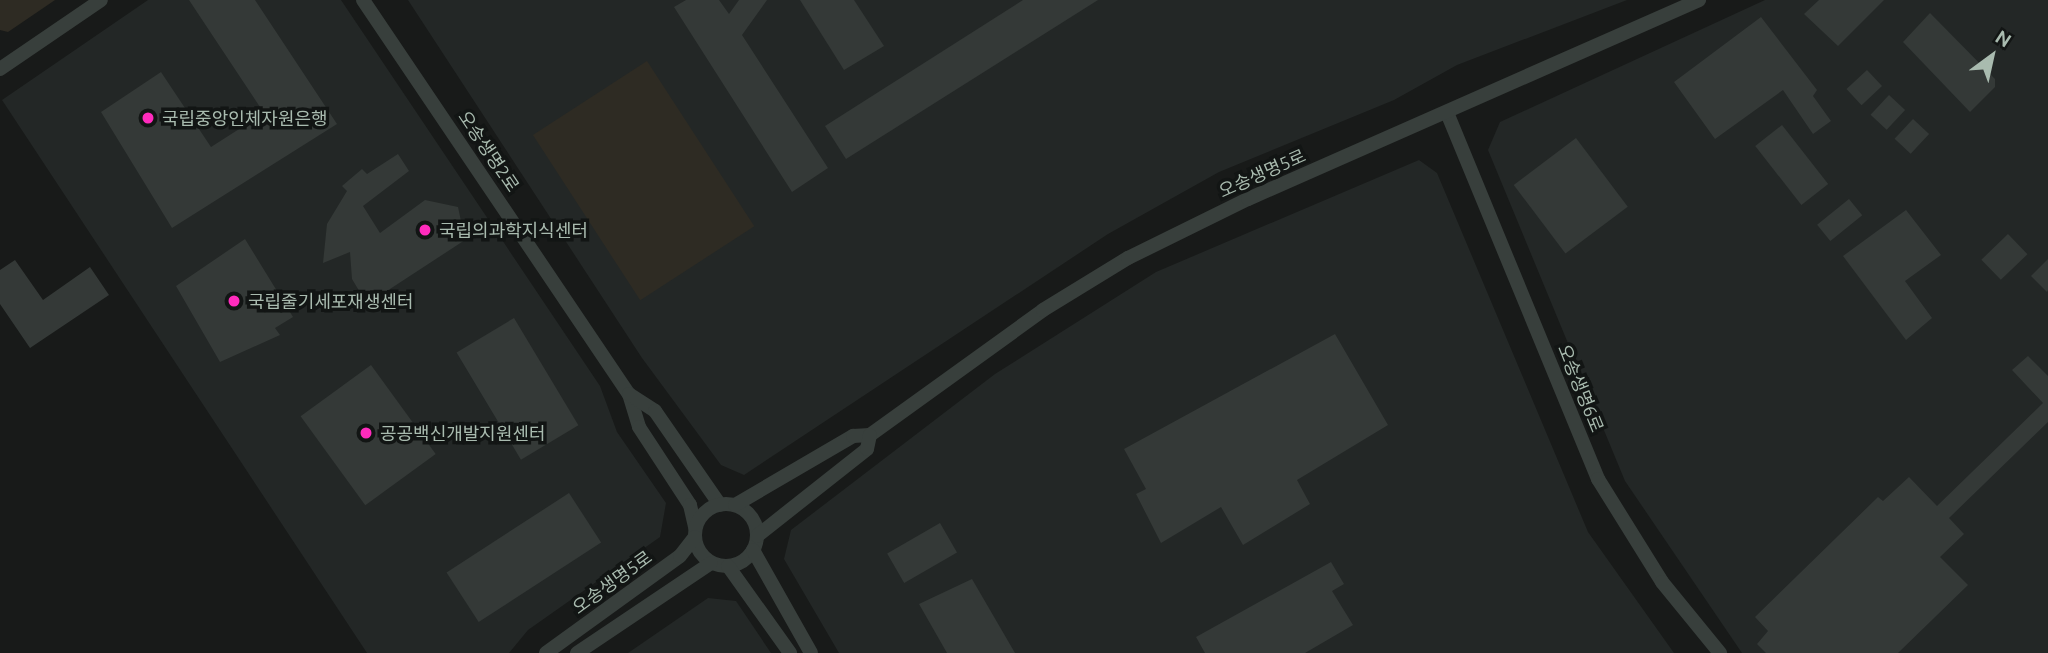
<!DOCTYPE html>
<meta charset="utf-8">
<style>
body{margin:0}
#map{position:relative;width:2048px;height:653px;overflow:hidden;background:#181a19;font-family:Ubuntu,"Noto Sans KR",sans-serif}
div>[style]{position:absolute}
.built>*{inset:0;background:#232726}
.green>*{inset:0;background:#2e2b23;transform-origin:0 0}
.building>*{inset:0;background:#343937;transform-origin:0 0}
.minor>*{height:14px;margin:-7px;padding:0 7px;transform-origin:7px;border-radius:7px;background:#383f3c}
.minor>.ring{margin:-7px;padding:0;box-sizing:content-box;background:none;border:14px solid #383f3c;border-radius:50%}
.dots>*{width:19px;height:19px;translate:-50% -50%;box-sizing:border-box;border:4px solid #121514;border-radius:50%}
span{translate:-50% -50%;white-space:nowrap;text-align:center;line-height:1.15;-webkit-text-stroke:7px #121514;paint-order:stroke}
.poi-label{font-size:18px;color:#a9bbaf}
.left{translate:0 -50%;text-align:left}
.street-label{font-size:18px;color:#a9bbaf}
.north{position:absolute;left:1957px;top:21px;width:70px;height:70px;-webkit-text-stroke:5px #121514;paint-order:stroke;rotate:33deg;font-size:19px;font-weight:700;line-height:28px;text-align:center;color:#a9bbaf}
.north::after{content:'';display:block;margin:auto;width:24px;height:32px;background:#a9bbaf;clip-path:polygon(50% 0,100% 100%,50% 72%,0 100%)}
</style>
<div id="map">
<div class="built">
<i style="clip-path:polygon(148px 0,341px 0,600px 386px,617px 432px,666px 503px,660px 537px,528px 630px,509px 653px,367px 653px,2px 100px)"></i>
<i style="clip-path:polygon(408px 0,1627px 0,1457px 65px,1394px 100px,1219px 172px,1108px 234px,744px 475px,721px 465px,642px 358px)"></i>
<i style="clip-path:polygon(1765px 0,2048px 0,2048px 653px,1742px 653px,1625px 481px,1488px 150px,1500px 122px)"></i>
<i style="clip-path:polygon(1419px 160px,1437px 173px,1588px 532px,1674px 653px,839px 653px,784px 559px,791px 530px,995px 374px,1156px 272px)"></i>
<i style="clip-path:polygon(708px 598px,736px 601px,771px 653px,628px 653px)"></i>
</div>
<div class="green">
<i style="clip-path:polygon(0 0,55px 0,8px 32px,0 30px)"></i>
<i style="left:647px;top:61px;width:197px;height:136px;rotate:57deg"></i>
</div>
<div class="building">
<i style="clip-path:polygon(189px 0,255px 0,337px 124px,172px 228px,101px 112px,161px 72px,211px 147px,264px 113px)"></i>
<i style="clip-path:polygon(686px 0,719px 0,729px 14px,739px 0,767px 0,742px 35px,828px 168px,792px 192px,674px 7px)"></i>
<i style="clip-path:polygon(800px 0,854px 0,884px 46px,844px 70px)"></i>
<i style="clip-path:polygon(1023px 0,1098px 0,846px 159px,825px 126px)"></i>
<i style="clip-path:polygon(1819px 0,1884px 0,1838px 46px,1804px 14px)"></i>
<i style="clip-path:polygon(1930px 13px,1995px 79px,1995px 87px,1970px 112px,1903px 42px)"></i>
<i style="clip-path:polygon(1761px 17px,1817px 90px,1813px 96px,1831px 121px,1813px 134px,1783px 90px,1715px 139px,1674px 82px)"></i>
<i style="left:1867px;top:70px;width:22px;height:28px;rotate:47deg"></i>
<i style="left:1889px;top:95px;width:22px;height:27px;rotate:43deg"></i>
<i style="left:1913px;top:119px;width:22px;height:27px;rotate:43deg"></i>
<i style="left:1782px;top:125px;width:75px;height:34px;rotate:52deg"></i>
<i style="left:1576px;top:138px;width:86px;height:78px;rotate:53deg"></i>
<i style="clip-path:polygon(398px 154px,409px 171px,363px 206px,380px 233px,425px 200px,458px 207px,465px 240px,367px 304px,352px 279px,350px 252px,323px 263px,327px 224px,347px 191px,342px 186px,362px 169px,367px 174px)"></i>
<i style="left:1849px;top:199px;width:21px;height:41px;rotate:51deg"></i>
<i style="clip-path:polygon(1906px 210px,1941px 255px,1905px 281px,1932px 318px,1906px 340px,1843px 256px)"></i>
<i style="left:2008px;top:234px;width:28px;height:37px;rotate:46deg"></i>
<i style="clip-path:polygon(245px 239px,293px 317px,275px 328px,280px 335px,220px 362px,176px 286px)"></i>
<i style="clip-path:polygon(2048px 259px,2048px 290px,2047px 292px,2031px 276px)"></i>
<i style="clip-path:polygon(15px 260px,43px 300px,90px 267px,109px 295px,30px 348px,0 304px,0 270px)"></i>
<i style="left:514px;top:318px;width:125px;height:67px;rotate:59deg"></i>
<i style="clip-path:polygon(1335px 334px,1388px 425px,1297px 480px,1310px 504px,1243px 545px,1221px 507px,1161px 543px,1136px 494px,1146px 489px,1124px 449px)"></i>
<i style="clip-path:polygon(2028px 356px,2048px 376px,2048px 422px,1949px 518px,1964px 534px,1940px 557px,1968px 585px,1898px 653px,1766px 653px,1757px 644px,1768px 631px,1755px 617px,1878px 497px,1883px 501px,1909px 477px,1937px 506px,2043px 403px,2012px 370px)"></i>
<i style="left:371px;top:365px;width:110px;height:87px;rotate:54deg"></i>
<i style="left:569px;top:493px;width:59px;height:146px;rotate:57deg"></i>
<i style="left:940px;top:523px;width:34px;height:61px;rotate:60deg"></i>
<i style="clip-path:polygon(1331px 562px,1344px 584px,1332px 591px,1353px 625px,1305px 653px,1205px 653px,1196px 637px)"></i>
<i style="clip-path:polygon(972px 579px,1015px 653px,947px 653px,919px 604px)"></i>
</div>
<div class="minor">
<i style="left:363px;top:0;width:475px;rotate:56deg"></i>
<i style="left:629px;top:394px;width:34px;rotate:73deg"></i>
<i style="left:639px;top:427px;width:93px;rotate:56.8deg"></i>
<i style="left:690px;top:505px;width:23px;rotate:77deg"></i>
<i style="left:0;top:69px;width:122px;rotate:-34.3deg"></i>
<i style="left:1448px;top:115px;width:394px;rotate:67.6deg"></i>
<i style="left:1598px;top:479px;width:121px;rotate:58.1deg"></i>
<i style="left:1662px;top:582px;width:92px;rotate:50.8deg"></i>
<i style="left:629px;top:394px;width:31px;rotate:33deg"></i>
<i style="left:655px;top:411px;width:114px;rotate:55.3deg"></i>
<i class="ring" style="left:695px;top:504px;width:48px;height:48px"></i>
<i style="left:735px;top:505px;width:137px;rotate:-30.3deg"></i>
<i style="left:853px;top:436px;width:17px;rotate:-3deg"></i>
<i style="left:870px;top:435px;width:213px;rotate:-35.8deg"></i>
<i style="left:1043px;top:310px;width:100px;rotate:-31.5deg"></i>
<i style="left:1128px;top:258px;width:134px;rotate:-26.2deg"></i>
<i style="left:1248px;top:199px;width:493px;rotate:-23.8deg"></i>
<i style="left:757px;top:536px;width:140px;rotate:-38.3deg"></i>
<i style="left:867px;top:449px;width:14px;rotate:-78deg"></i>
<i style="left:753px;top:550px;width:118px;rotate:60.6deg"></i>
<i style="left:728px;top:566px;width:107px;rotate:54.5deg"></i>
<i style="left:546px;top:653px;width:165px;rotate:-35.9deg"></i>
<i style="left:680px;top:556px;width:24px;rotate:-52deg"></i>
<i style="left:577px;top:653px;width:161px;rotate:-33.9deg"></i>
</div>
<div class="dots">
<i style="left:148px;top:118px;background:#ff2bbd"></i>
<i style="left:425px;top:230px;background:#ff2bbd"></i>
<i style="left:234px;top:301px;background:#ff2bbd"></i>
<i style="left:366px;top:433px;background:#ff2bbd"></i>
</div>
<div class="poi-label">
<span class="left" style="left:162px;top:118px">국립중앙인체자원은행</span>
<span class="left" style="left:439px;top:230px">국립의과학지식센터</span>
<span class="left" style="left:248px;top:301px">국립줄기세포재생센터</span>
<span class="left" style="left:380px;top:433px">공공백신개발지원센터</span>
</div>
<div class="street-label">
<span style="left:489px;top:151px;rotate:56deg">오송생명2로</span>
<span style="left:1262px;top:173px;rotate:-24deg">오송생명5로</span>
<span style="left:1581px;top:388px;rotate:68deg">오송생명6로</span>
<span style="left:612px;top:582px;rotate:-36deg">오송생명5로</span>
</div>
<div class="north">N</div>
</div>
